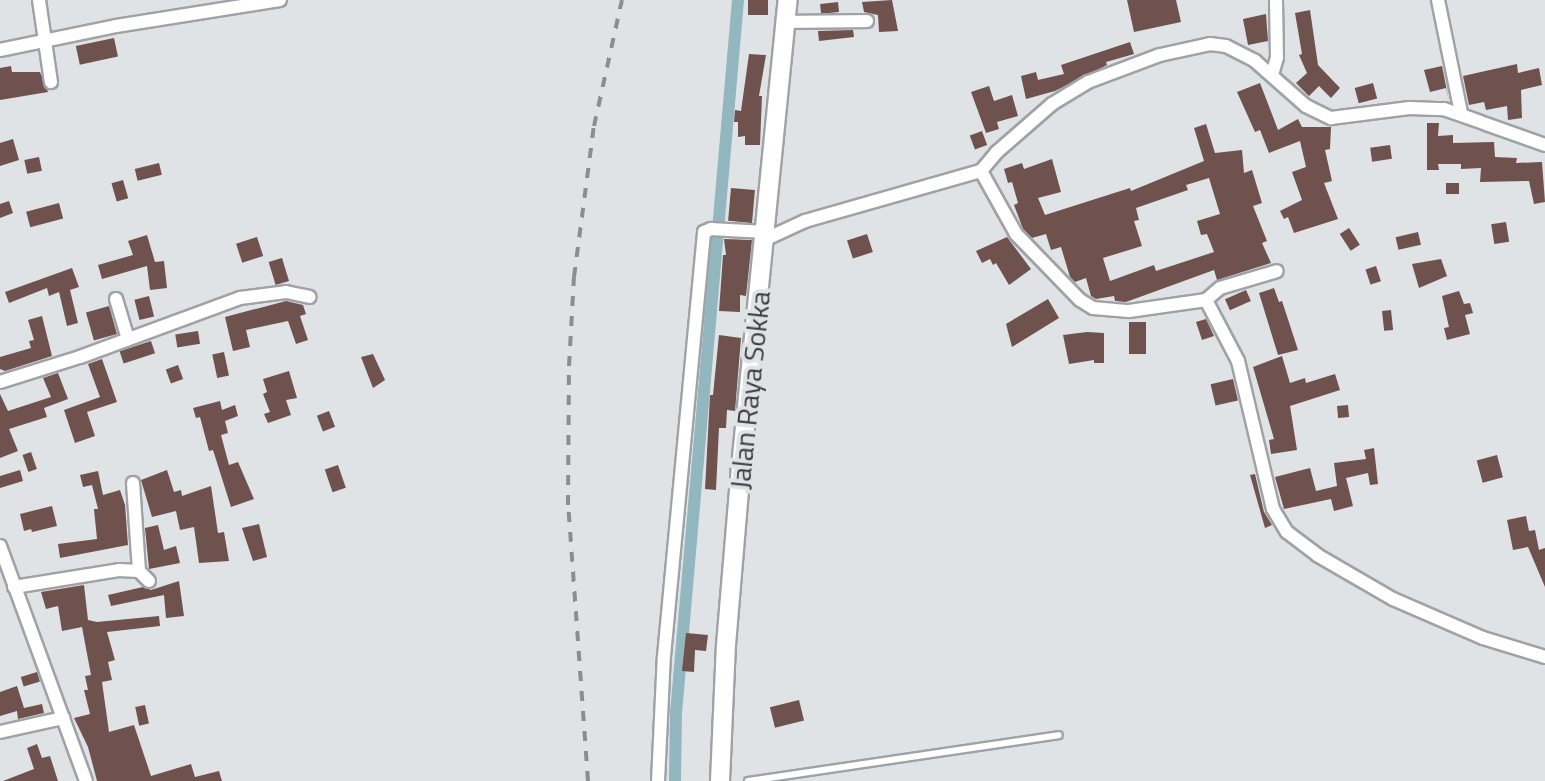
<!DOCTYPE html>
<style>
body{margin:0}
#map{position:relative;width:1545px;height:781px;overflow:hidden;background:#dfe3e6;font-family:"Titillium Web",sans-serif}
div>[style]{position:absolute}
.canal>*{height:12px;margin:-6px;padding:0 6px;transform-origin:6px;border-radius:6px;background:#93b7bf}
.building>*{inset:0;background:#6f514d;transform-origin:0 0}
.roads{filter:drop-shadow(2px 0 #9fa2a6) drop-shadow(-2px 0 #9fa2a6) drop-shadow(0 2px #9fa2a6) drop-shadow(0 -2px #9fa2a6)}
.lane>*{height:6px;margin:-3px;padding:0 3px;transform-origin:3px;border-radius:3px;background:#fff}
.street>*{height:12px;margin:-6px;padding:0 6px;transform-origin:6px;border-radius:6px;background:#fff}
.secondary>*{height:18px;margin:-9px;padding:0 9px;transform-origin:9px;border-radius:9px;background:#fff}
.rail>*{height:4px;margin-top:-2px;transform-origin:0;background:repeating-linear-gradient(90deg,#8b8e90 0 10px,transparent 0 20px)}
span{translate:-50% -50%;white-space:nowrap;text-align:center;line-height:1.15;-webkit-text-stroke:8px #dfe3e6;paint-order:stroke}
.street-label{font-size:28px;color:#3a3b3c}
</style>
<div id="map">
<div class="canal">
<i style="left:675px;top:781px;width:68px;rotate:-89.2deg"></i>
<i style="left:676px;top:713px;width:716px;rotate:-85.03deg"></i>
</div>
<div class="building">
<i style="left:748px;top:0;width:20px;height:15px"></i>
<i style="clip-path:polygon(892px 0,898px 31px,879px 32px,878px 15px,864px 12px,862px 2px)"></i>
<i style="clip-path:polygon(1127px 0,1176px 0,1181px 22px,1134px 32px)"></i>
<i style="left:838px;top:2px;width:10px;height:18px;rotate:84deg"></i>
<i style="clip-path:polygon(1310px 10px,1318px 65px,1340px 88px,1331px 98px,1319px 86px,1309px 96px,1296px 83px,1307px 73px,1299px 55px,1302px 54px,1295px 13px)"></i>
<i style="clip-path:polygon(1266px 14px,1268px 41px,1248px 45px,1243px 19px)"></i>
<i style="clip-path:polygon(853px 30px,854px 37px,819px 41px,818px 31px)"></i>
<i style="left:114px;top:38px;width:19px;height:39px;rotate:78deg"></i>
<i style="clip-path:polygon(1130px 42px,1134px 54px,1106px 62px,1107px 65px,1055px 91px,1026px 99px,1021px 76px,1036px 72px,1038px 80px,1064px 74px,1061px 65px)"></i>
<i style="clip-path:polygon(749px 54px,766px 55px,759px 96px,762px 96px,760px 145px,745px 145px,745px 136px,738px 137px,738px 122px,734px 122px,735px 110px,741px 111px)"></i>
<i style="clip-path:polygon(1517px 64px,1518px 73px,1539px 68px,1542px 85px,1521px 90px,1522px 118px,1508px 120px,1507px 106px,1486px 110px,1484px 102px,1469px 105px,1463px 76px)"></i>
<i style="clip-path:polygon(11px 66px,12px 72px,40px 72px,48px 92px,0 100px,0 68px)"></i>
<i style="clip-path:polygon(1442px 66px,1449px 101px,1446px 88px,1430px 92px,1424px 70px)"></i>
<i style="clip-path:polygon(1260px 83px,1278px 130px,1298px 119px,1302px 127px,1331px 127px,1330px 149px,1325px 150px,1332px 181px,1324px 183px,1338px 219px,1294px 233px,1288px 217px,1284px 219px,1280px 211px,1302px 200px,1292px 172px,1306px 167px,1300px 141px,1269px 153px,1260px 130px,1255px 132px,1237px 92px)"></i>
<i style="left:1373px;top:83px;width:16px;height:19px;rotate:75deg"></i>
<i style="clip-path:polygon(989px 86px,994px 101px,1012px 95px,1018px 116px,997px 122px,999px 129px,986px 133px,971px 92px)"></i>
<i style="clip-path:polygon(1427px 123px,1439px 123px,1438px 136px,1453px 135px,1453px 143px,1494px 142px,1495px 157px,1517px 158px,1516px 163px,1542px 162px,1545px 202px,1534px 204px,1529px 181px,1480px 182px,1481px 168px,1461px 169px,1461px 164px,1438px 164px,1439px 170px,1427px 170px)"></i>
<i style="clip-path:polygon(evenodd,1206px 124px,1215px 153px,1242px 150px,1244px 173px,1252px 170px,1262px 203px,1253px 206px,1267px 241px,1262px 243px,1271px 263px,1217px 280px,1214px 270px,1126px 302px,1115px 301px,1114px 296px,1096px 299px,1091px 296px,1086px 278px,1075px 282px,1070px 277px,1061px 247px,1051px 250px,1046px 234px,1032px 238px,1023px 229px,1014px 205px,1018px 203px,1012px 182px,1008px 183px,1004px 169px,1022px 163px,1024px 169px,1052px 159px,1061px 192px,1038px 198px,1045px 215px,1130px 188px,1131px 191px,1204px 161px,1194px 128px,1206px 124px,1209px 178px,1220px 214px,1197px 221px,1201px 235px,1207px 234px,1214px 252px,1156px 271px,1154px 265px,1110px 281px,1103px 258px,1142px 246px,1134px 221px,1139px 220px,1136px 208px,1188px 190px,1186px 185px,1209px 178px)"></i>
<i style="left:982px;top:131px;width:15px;height:13px;rotate:70deg"></i>
<i style="clip-path:polygon(13px 139px,19px 160px,0 166px,0 143px)"></i>
<i style="left:1390px;top:145px;width:14px;height:20px;rotate:82deg"></i>
<i style="left:39px;top:157px;width:14px;height:15px;rotate:78deg"></i>
<i style="left:159px;top:163px;width:12px;height:25px;rotate:76deg"></i>
<i style="left:123px;top:180px;width:19px;height:12px;rotate:74deg"></i>
<i style="left:1446px;top:183px;width:13px;height:11px"></i>
<i style="left:731px;top:188px;width:24px;height:33px;rotate:5deg"></i>
<i style="clip-path:polygon(9px 201px,13px 213px,0 218px,0 204px)"></i>
<i style="left:59px;top:203px;width:16px;height:34px;rotate:75deg"></i>
<i style="left:1506px;top:222px;width:20px;height:15px;rotate:81deg"></i>
<i style="left:1349px;top:228px;width:20px;height:11px;rotate:57deg"></i>
<i style="left:1418px;top:232px;width:13px;height:23px;rotate:77deg"></i>
<i style="left:867px;top:234px;width:19px;height:21px;rotate:72deg"></i>
<i style="clip-path:polygon(147px 235px,155px 262px,164px 261px,167px 288px,150px 290px,147px 266px,102px 279px,98px 265px,133px 255px,128px 241px)"></i>
<i style="left:257px;top:237px;width:20px;height:22px;rotate:72deg"></i>
<i style="clip-path:polygon(1007px 237px,1031px 269px,1009px 285px,996px 263px,993px 265px,990px 259px,982px 263px,976px 251px)"></i>
<i style="clip-path:polygon(724px 239px,752px 240px,746px 296px,740px 295px,740px 312px,719px 311px,723px 255px,726px 255px)"></i>
<i style="left:282px;top:258px;width:24px;height:14px;rotate:73deg"></i>
<i style="clip-path:polygon(1441px 259px,1447px 276px,1419px 288px,1412px 264px)"></i>
<i style="left:1376px;top:266px;width:16px;height:11px;rotate:72deg"></i>
<i style="clip-path:polygon(72px 268px,79px 287px,70px 290px,78px 323px,67px 326px,59px 292px,49px 296px,47px 288px,9px 303px,5px 292px)"></i>
<i style="clip-path:polygon(1274px 288px,1279px 302px,1282px 301px,1298px 350px,1278px 355px,1259px 293px)"></i>
<i style="left:1246px;top:290px;width:12px;height:23px;rotate:66deg"></i>
<i style="clip-path:polygon(1459px 291px,1464px 304px,1470px 303px,1473px 313px,1465px 315px,1470px 334px,1447px 340px,1444px 328px,1449px 327px,1442px 296px)"></i>
<i style="left:149px;top:296px;width:21px;height:15px;rotate:76deg"></i>
<i style="clip-path:polygon(1048px 299px,1059px 318px,1012px 347px,1006px 324px)"></i>
<i style="clip-path:polygon(286px 301px,303px 305px,306px 314px,300px 316px,308px 340px,296px 344px,288px 321px,246px 330px,250px 347px,233px 351px,225px 317px)"></i>
<i style="left:109px;top:306px;width:29px;height:24px;rotate:74deg"></i>
<i style="left:1391px;top:310px;width:20px;height:9px;rotate:84deg"></i>
<i style="clip-path:polygon(42px 316px,52px 356px,5px 371px,0 369px,0 357px,31px 348px,29px 341px,34px 340px,28px 320px)"></i>
<i style="clip-path:polygon(1206px 319px,1214px 336px,1202px 340px,1196px 322px)"></i>
<i style="left:1129px;top:322px;width:17px;height:32px"></i>
<i style="left:198px;top:331px;width:13px;height:23px;rotate:81deg"></i>
<i style="clip-path:polygon(1087px 332px,1104px 333px,1104px 363px,1094px 363px,1094px 360px,1069px 364px,1063px 335px)"></i>
<i style="clip-path:polygon(719px 335px,741px 338px,735px 411px,727px 410px,726px 428px,719px 428px,716px 490px,705px 489px,710px 395px,713px 395px)"></i>
<i style="left:151px;top:341px;width:13px;height:33px;rotate:72deg"></i>
<i style="left:224px;top:352px;width:24px;height:12px;rotate:78deg"></i>
<i style="clip-path:polygon(373px 354px,385px 380px,373px 388px,361px 357px)"></i>
<i style="clip-path:polygon(1282px 356px,1290px 383px,1305px 378px,1306px 383px,1335px 374px,1340px 390px,1290px 406px,1297px 450px,1271px 454px,1269px 440px,1274px 439px,1253px 367px)"></i>
<i style="clip-path:polygon(102px 359px,117px 402px,87px 412px,95px 436px,75px 443px,64px 410px,100px 397px,88px 364px)"></i>
<i style="left:178px;top:365px;width:15px;height:13px;rotate:70deg"></i>
<i style="clip-path:polygon(289px 371px,297px 398px,286px 400px,291px 415px,268px 423px,264px 414px,270px 412px,263px 394px,267px 392px,263px 379px)"></i>
<i style="clip-path:polygon(58px 373px,68px 399px,44px 408px,47px 417px,9px 429px,18px 451px,0 458px,0 394px,8px 411px,51px 397px,43px 378px)"></i>
<i style="left:1233px;top:379px;width:22px;height:23px;rotate:77deg"></i>
<i style="clip-path:polygon(220px 401px,222px 410px,235px 405px,238px 416px,225px 421px,228px 433px,221px 435px,229px 465px,238px 462px,254px 499px,231px 507px,213px 450px,209px 451px,200px 417px,196px 418px,193px 408px)"></i>
<i style="left:1348px;top:405px;width:12px;height:11px;rotate:85deg"></i>
<i style="left:329px;top:411px;width:17px;height:13px;rotate:69deg"></i>
<i style="clip-path:polygon(1374px 448px,1378px 484px,1370px 485px,1368px 473px,1346px 478px,1353px 506px,1334px 511px,1331px 499px,1284px 509px,1275px 477px,1310px 468px,1316px 491px,1337px 486px,1334px 463px,1366px 459px,1364px 450px)"></i>
<i style="left:31px;top:452px;width:18px;height:9px;rotate:71deg"></i>
<i style="left:1497px;top:455px;width:23px;height:21px;rotate:75deg"></i>
<i style="left:338px;top:465px;width:24px;height:14px;rotate:71deg"></i>
<i style="clip-path:polygon(20px 470px,23px 481px,0 488px,0 476px)"></i>
<i style="clip-path:polygon(167px 470px,174px 492px,181px 490px,182px 496px,211px 486px,218px 533px,224px 532px,229px 561px,199px 563px,194px 527px,180px 530px,176px 511px,152px 517px,141px 480px)"></i>
<i style="clip-path:polygon(98px 471px,103px 495px,120px 490px,125px 505px,128px 545px,60px 558px,58px 544px,97px 539px,94px 509px,98px 509px,92px 485px,83px 487px,80px 475px)"></i>
<i style="clip-path:polygon(1255px 474px,1264px 512px,1272px 525px,1265px 528px,1250px 475px)"></i>
<i style="clip-path:polygon(52px 506px,57px 526px,32px 532px,31px 529px,24px 531px,20px 514px)"></i>
<i style="clip-path:polygon(1526px 516px,1529px 531px,1535px 530px,1539px 550px,1545px 548px,1545px 587px,1528px 547px,1513px 550px,1507px 520px)"></i>
<i style="clip-path:polygon(259px 524px,267px 557px,253px 561px,242px 528px)"></i>
<i style="clip-path:polygon(158px 525px,164px 550px,176px 546px,180px 563px,149px 569px,145px 528px)"></i>
<i style="clip-path:polygon(179px 581px,184px 616px,166px 618px,164px 595px,111px 606px,108px 595px,143px 587px,151px 590px)"></i>
<i style="clip-path:polygon(84px 585px,88px 620px,97px 622px,159px 616px,160px 626px,107px 632px,115px 660px,108px 662px,112px 680px,102px 682px,109px 732px,134px 725px,151px 776px,191px 764px,195px 777px,219px 771px,222px 781px,97px 781px,88px 747px,74px 718px,90px 714px,84px 690px,88px 690px,85px 676px,91px 675px,82px 627px,62px 631px,58px 606px,46px 609px,41px 592px)"></i>
<i style="clip-path:polygon(686px 633px,708px 635px,706px 651px,695px 650px,694px 672px,682px 671px)"></i>
<i style="left:37px;top:672px;width:10px;height:17px;rotate:73deg"></i>
<i style="clip-path:polygon(17px 686px,24px 708px,42px 704px,44px 713px,18px 719px,17px 711px,0 716px,0 692px)"></i>
<i style="left:799px;top:700px;width:21px;height:30px;rotate:76deg"></i>
<i style="left:145px;top:705px;width:19px;height:10px;rotate:78deg"></i>
<i style="clip-path:polygon(37px 744px,42px 758px,50px 756px,58px 781px,3px 781px,34px 769px,27px 748px)"></i>
</div>
<div class="roads">
<div class="lane">
<i style="left:748px;top:781px;width:314px;rotate:-8.4deg"></i>
</div>
<div class="street">
<i style="left:39px;top:0;width:83px;rotate:81.7deg"></i>
<i style="left:1438px;top:0;width:115px;rotate:78.5deg"></i>
<i style="left:785px;top:22px;width:82px;rotate:-0.7deg"></i>
<i style="left:0;top:50px;width:118px;rotate:-11.7deg"></i>
<i style="left:116px;top:26px;width:166px;rotate:-9deg"></i>
<i style="left:1272px;top:75px;width:18px;rotate:-74deg"></i>
<i style="left:1277px;top:58px;width:58px;rotate:-91deg"></i>
<i style="left:981px;top:171px;width:25px;rotate:-50deg"></i>
<i style="left:997px;top:152px;width:73px;rotate:-41.1deg"></i>
<i style="left:1052px;top:104px;width:42px;rotate:-31.4deg"></i>
<i style="left:1088px;top:82px;width:77px;rotate:-20.6deg"></i>
<i style="left:1160px;top:55px;width:51px;rotate:-12.4deg"></i>
<i style="left:1210px;top:44px;width:16px;rotate:7deg"></i>
<i style="left:1226px;top:46px;width:33px;rotate:27deg"></i>
<i style="left:1255px;top:61px;width:68px;rotate:41.4deg"></i>
<i style="left:1306px;top:106px;width:28px;rotate:26deg"></i>
<i style="left:1331px;top:118px;width:79px;rotate:-7.3deg"></i>
<i style="left:1409px;top:108px;width:35px;rotate:2deg"></i>
<i style="left:1444px;top:109px;width:107px;rotate:19.6deg"></i>
<i style="left:766px;top:239px;width:43px;rotate:-24.8deg"></i>
<i style="left:805px;top:221px;width:183px;rotate:-15.9deg"></i>
<i style="left:981px;top:171px;width:72px;rotate:60.9deg"></i>
<i style="left:1016px;top:234px;width:92px;rotate:45.9deg"></i>
<i style="left:1080px;top:300px;width:15px;rotate:32deg"></i>
<i style="left:1093px;top:308px;width:36px;rotate:5deg"></i>
<i style="left:1129px;top:311px;width:78px;rotate:-8.1deg"></i>
<i style="left:1206px;top:300px;width:69px;rotate:62.3deg"></i>
<i style="left:1238px;top:361px;width:152px;rotate:76.7deg"></i>
<i style="left:1273px;top:509px;width:27px;rotate:59deg"></i>
<i style="left:1287px;top:532px;width:38px;rotate:37deg"></i>
<i style="left:1317px;top:555px;width:88px;rotate:30.1deg"></i>
<i style="left:1393px;top:599px;width:98px;rotate:23.4deg"></i>
<i style="left:1483px;top:638px;width:65px;rotate:17deg"></i>
<i style="left:116px;top:299px;width:42px;rotate:73.3deg"></i>
<i style="left:1206px;top:300px;width:18px;rotate:-41deg"></i>
<i style="left:1220px;top:288px;width:59px;rotate:-16.6deg"></i>
<i style="left:0;top:382px;width:84px;rotate:-17.4deg"></i>
<i style="left:80px;top:357px;width:171px;rotate:-20.2deg"></i>
<i style="left:240px;top:298px;width:46px;rotate:-7.4deg"></i>
<i style="left:286px;top:292px;width:24px;rotate:12deg"></i>
<i style="left:133px;top:483px;width:88px;rotate:86.1deg"></i>
<i style="left:0;top:546px;width:250px;rotate:69.9deg"></i>
<i style="left:14px;top:587px;width:106px;rotate:-9.2deg"></i>
<i style="left:119px;top:570px;width:20px;rotate:3deg"></i>
<i style="left:139px;top:571px;width:14px;rotate:45deg"></i>
<i style="left:0;top:732px;width:65px;rotate:-12.5deg"></i>
<i style="left:658px;top:781px;width:125px;rotate:-87.3deg"></i>
<i style="left:664px;top:656px;width:426px;rotate:-84.6deg"></i>
<i style="left:704px;top:232px;width:8px;rotate:-23deg"></i>
<i style="left:711px;top:229px;width:54px;rotate:3.2deg"></i>
</div>
<div class="secondary">
<i style="left:720px;top:781px;width:136px;rotate:-87.5deg"></i>
<i style="left:726px;top:645px;width:179px;rotate:-85.2deg"></i>
<i style="left:741px;top:467px;width:469px;rotate:-84.3deg"></i>
</div>
</div>
<div class="rail">
<i style="left:588px;top:781px;width:277px;rotate:-94.1deg"></i>
<i style="left:568px;top:505px;width:139px;rotate:-89.6deg"></i>
<i style="left:569px;top:366px;width:89px;rotate:-86.8deg"></i>
<i style="left:574px;top:277px;width:152px;rotate:-82.5deg"></i>
<i style="left:594px;top:126px;width:129px;rotate:-77.5deg"></i>
</div>
<div class="street-label">
<span style="left:750px;top:390px;rotate:-84deg">Jalan Raya Sokka</span>
</div>
</div>
